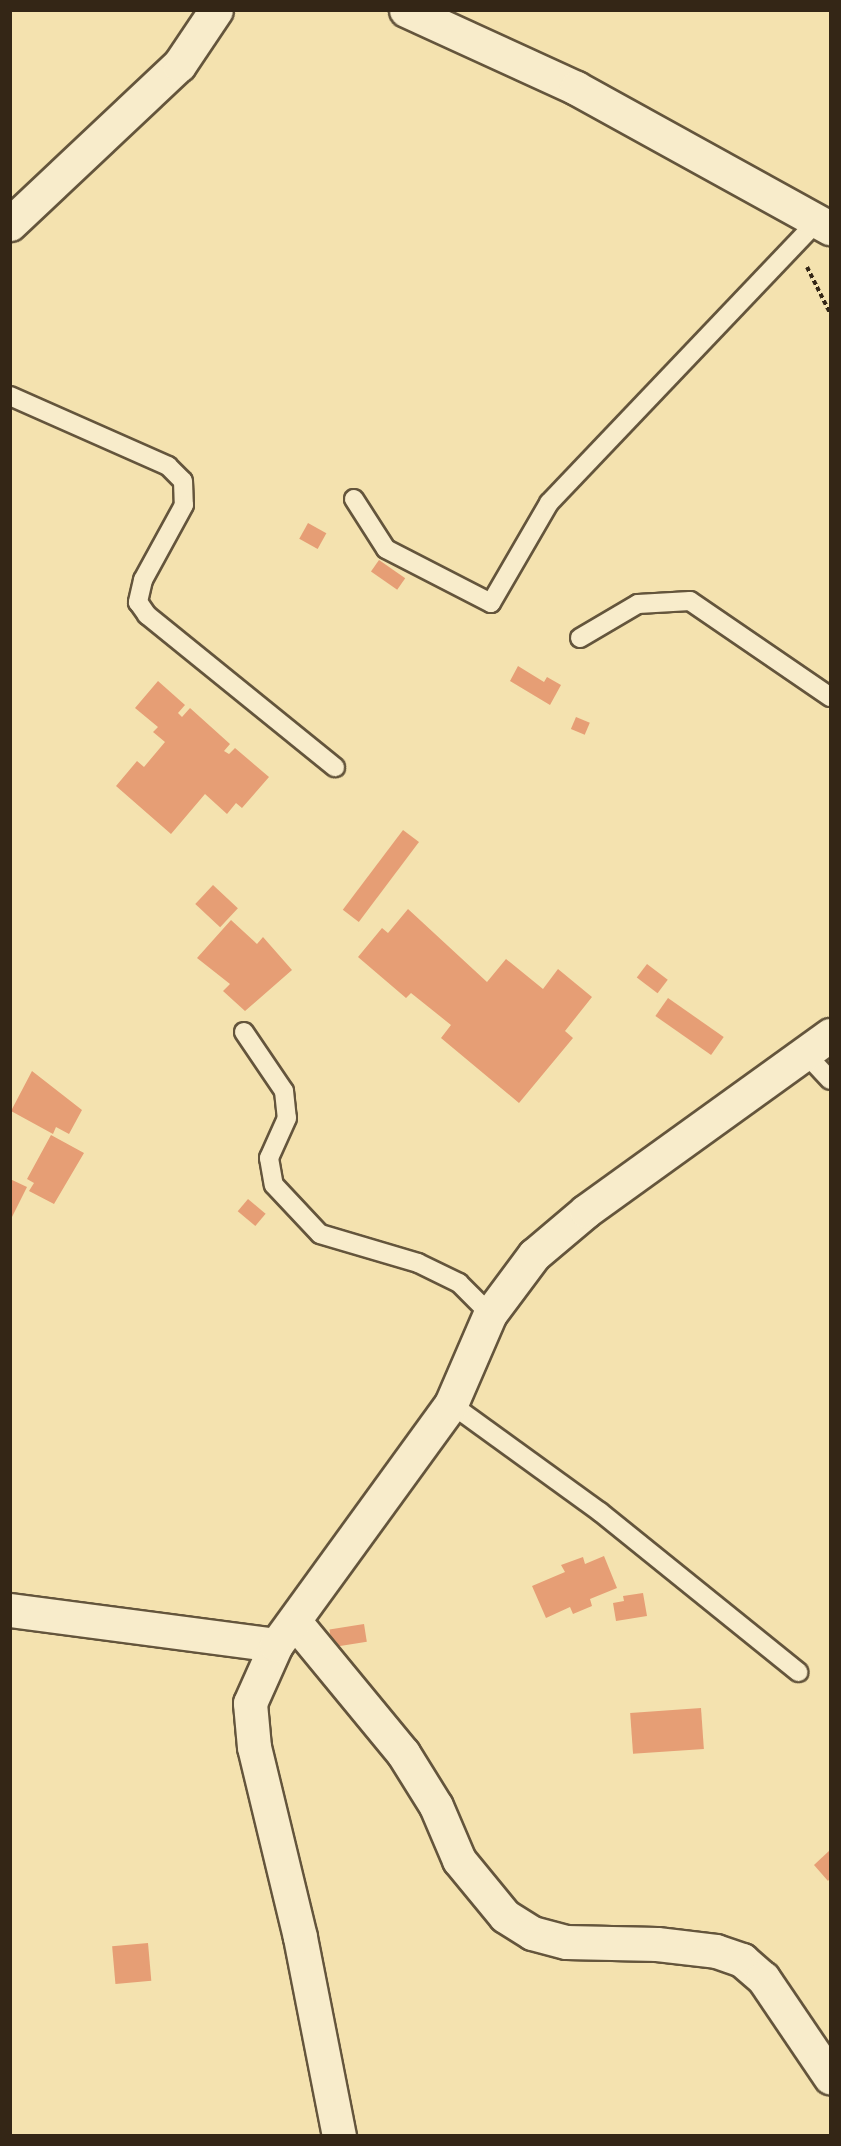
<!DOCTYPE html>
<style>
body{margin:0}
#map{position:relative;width:841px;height:2146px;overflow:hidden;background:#f4e2af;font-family:"IM FELL English",serif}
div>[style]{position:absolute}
.building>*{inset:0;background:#e69e75;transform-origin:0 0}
.path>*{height:4px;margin-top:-2px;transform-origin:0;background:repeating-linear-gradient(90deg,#342616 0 4.5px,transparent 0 7.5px)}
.roads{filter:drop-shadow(2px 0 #64553c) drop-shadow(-2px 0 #64553c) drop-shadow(0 2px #64553c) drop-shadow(0 -2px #64553c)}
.service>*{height:18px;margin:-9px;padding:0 9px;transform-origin:9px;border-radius:9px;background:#f8eccb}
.minor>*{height:33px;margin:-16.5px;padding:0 16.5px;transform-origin:16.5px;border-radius:16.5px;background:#f8eccb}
.tertiary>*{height:33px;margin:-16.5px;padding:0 16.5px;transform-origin:16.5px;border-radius:16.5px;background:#f8eccb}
span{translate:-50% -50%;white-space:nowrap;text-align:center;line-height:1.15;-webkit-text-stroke:6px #f8eccb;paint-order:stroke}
.frame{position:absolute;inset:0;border:12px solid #342616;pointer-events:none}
</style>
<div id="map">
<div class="building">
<i style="left:308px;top:523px;width:21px;height:18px;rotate:29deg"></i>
<i style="left:379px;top:560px;width:32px;height:14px;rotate:35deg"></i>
<i style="clip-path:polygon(518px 666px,544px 682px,547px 677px,561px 685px,550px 705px,510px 681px)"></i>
<i style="clip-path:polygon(158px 681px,185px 705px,178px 713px,182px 717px,190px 708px,230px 744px,224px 751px,229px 754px,235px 748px,269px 777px,242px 808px,236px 803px,227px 814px,205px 794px,171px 834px,116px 786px,137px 761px,144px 767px,165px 742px,153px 732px,158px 727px,135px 708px)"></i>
<i style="left:576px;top:717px;width:15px;height:13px;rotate:23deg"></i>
<i style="left:403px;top:830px;width:20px;height:100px;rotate:37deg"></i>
<i style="left:213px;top:885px;width:34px;height:26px;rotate:43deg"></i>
<i style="clip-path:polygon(408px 909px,487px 982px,506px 959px,543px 989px,558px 969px,592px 997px,565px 1031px,573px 1038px,519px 1103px,441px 1038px,451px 1025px,411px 993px,406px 998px,358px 957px,382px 928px,388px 933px)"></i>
<i style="clip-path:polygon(231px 920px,257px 944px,263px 937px,292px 970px,245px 1011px,223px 991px,230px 984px,197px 958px)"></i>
<i style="left:647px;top:964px;width:26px;height:17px;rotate:37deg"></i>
<i style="left:668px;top:998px;width:68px;height:22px;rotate:35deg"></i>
<i style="clip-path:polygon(32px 1071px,82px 1110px,69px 1134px,56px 1127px,53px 1134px,11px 1111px)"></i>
<i style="clip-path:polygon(51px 1135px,84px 1153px,54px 1204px,29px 1191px,34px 1183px,27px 1179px)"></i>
<i style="clip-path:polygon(10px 1179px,27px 1187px,10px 1221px)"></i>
<i style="left:248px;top:1199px;width:23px;height:16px;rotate:40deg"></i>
<i style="clip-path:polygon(604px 1556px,617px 1588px,590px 1599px,592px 1606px,573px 1614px,570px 1607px,546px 1618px,532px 1586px,565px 1572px,561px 1565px,583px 1557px,585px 1564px)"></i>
<i style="clip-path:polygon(643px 1593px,647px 1616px,616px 1621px,613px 1603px,624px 1601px,623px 1596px)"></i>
<i style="left:364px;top:1624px;width:18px;height:35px;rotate:81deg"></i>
<i style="left:701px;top:1708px;width:41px;height:71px;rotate:86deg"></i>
<i style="clip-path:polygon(830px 1850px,830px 1878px,828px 1881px,814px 1865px)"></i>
<i style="left:148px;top:1943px;width:38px;height:36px;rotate:85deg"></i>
</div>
<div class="path">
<i style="left:807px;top:267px;width:51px;rotate:63.4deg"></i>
</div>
<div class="roads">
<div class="service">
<i style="left:10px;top:396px;width:173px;rotate:23.9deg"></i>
<i style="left:168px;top:466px;width:21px;rotate:45deg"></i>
<i style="left:183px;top:481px;width:24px;rotate:88deg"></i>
<i style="left:184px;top:505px;width:85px;rotate:118.7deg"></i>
<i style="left:143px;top:580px;width:23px;rotate:103deg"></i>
<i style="left:138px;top:602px;width:16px;rotate:55deg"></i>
<i style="left:147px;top:615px;width:242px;rotate:39deg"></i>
<i style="left:354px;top:499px;width:59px;rotate:57.4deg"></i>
<i style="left:386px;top:549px;width:118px;rotate:27.2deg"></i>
<i style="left:491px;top:603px;width:116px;rotate:-59.9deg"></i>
<i style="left:549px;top:503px;width:390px;rotate:-46.4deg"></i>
<i style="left:580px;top:638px;width:67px;rotate:-30.4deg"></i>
<i style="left:638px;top:604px;width:52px;rotate:-3.3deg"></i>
<i style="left:690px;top:601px;width:170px;rotate:34.4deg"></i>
<i style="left:244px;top:1032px;width:71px;rotate:55.9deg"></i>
<i style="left:284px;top:1091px;width:27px;rotate:84deg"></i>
<i style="left:287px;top:1118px;width:44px;rotate:114.2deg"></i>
<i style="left:269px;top:1158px;width:27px;rotate:80deg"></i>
<i style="left:274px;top:1185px;width:67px;rotate:46.8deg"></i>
<i style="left:320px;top:1234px;width:102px;rotate:16.5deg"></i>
<i style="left:418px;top:1263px;width:46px;rotate:26deg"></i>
<i style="left:459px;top:1283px;width:44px;rotate:45deg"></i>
<i style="left:804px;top:1052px;width:38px;rotate:47deg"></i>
<i style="left:451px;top:1404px;width:184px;rotate:35.9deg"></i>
<i style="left:600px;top:1512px;width:255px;rotate:38.9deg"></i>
</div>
<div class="minor">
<i style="left:10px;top:224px;width:232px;rotate:-43.3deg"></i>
<i style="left:179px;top:65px;width:66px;rotate:-56.1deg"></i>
<i style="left:10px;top:1610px;width:268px;rotate:7.5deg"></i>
<i style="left:295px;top:1622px;width:170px;rotate:50.5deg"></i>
<i style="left:403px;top:1753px;width:62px;rotate:58.1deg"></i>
<i style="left:436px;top:1806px;width:59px;rotate:66.9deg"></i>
<i style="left:459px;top:1860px;width:72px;rotate:50.6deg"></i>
<i style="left:505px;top:1916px;width:32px;rotate:32deg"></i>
<i style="left:532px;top:1933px;width:35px;rotate:15deg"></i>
<i style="left:566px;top:1942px;width:91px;rotate:1.3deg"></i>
<i style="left:657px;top:1944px;width:59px;rotate:6.8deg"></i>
<i style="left:716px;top:1951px;width:28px;rotate:19deg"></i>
<i style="left:742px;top:1960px;width:28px;rotate:41deg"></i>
<i style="left:763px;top:1978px;width:120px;rotate:55.9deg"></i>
<i style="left:339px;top:2136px;width:203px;rotate:-101.1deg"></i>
<i style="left:300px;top:1937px;width:195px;rotate:-103.6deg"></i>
<i style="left:254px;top:1747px;width:44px;rotate:-95.2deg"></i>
<i style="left:250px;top:1703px;width:64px;rotate:-65.9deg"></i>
<i style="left:276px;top:1645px;width:298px;rotate:-54deg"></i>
<i style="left:451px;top:1404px;width:98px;rotate:-66.6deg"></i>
<i style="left:490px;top:1314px;width:74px;rotate:-53.3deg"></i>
<i style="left:534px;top:1255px;width:68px;rotate:-40.2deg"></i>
<i style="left:586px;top:1211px;width:301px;rotate:-35.8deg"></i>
</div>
<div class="tertiary">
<i style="left:406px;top:10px;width:187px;rotate:24.6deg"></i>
<i style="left:576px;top:88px;width:290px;rotate:28.9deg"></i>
</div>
</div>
<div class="frame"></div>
</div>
